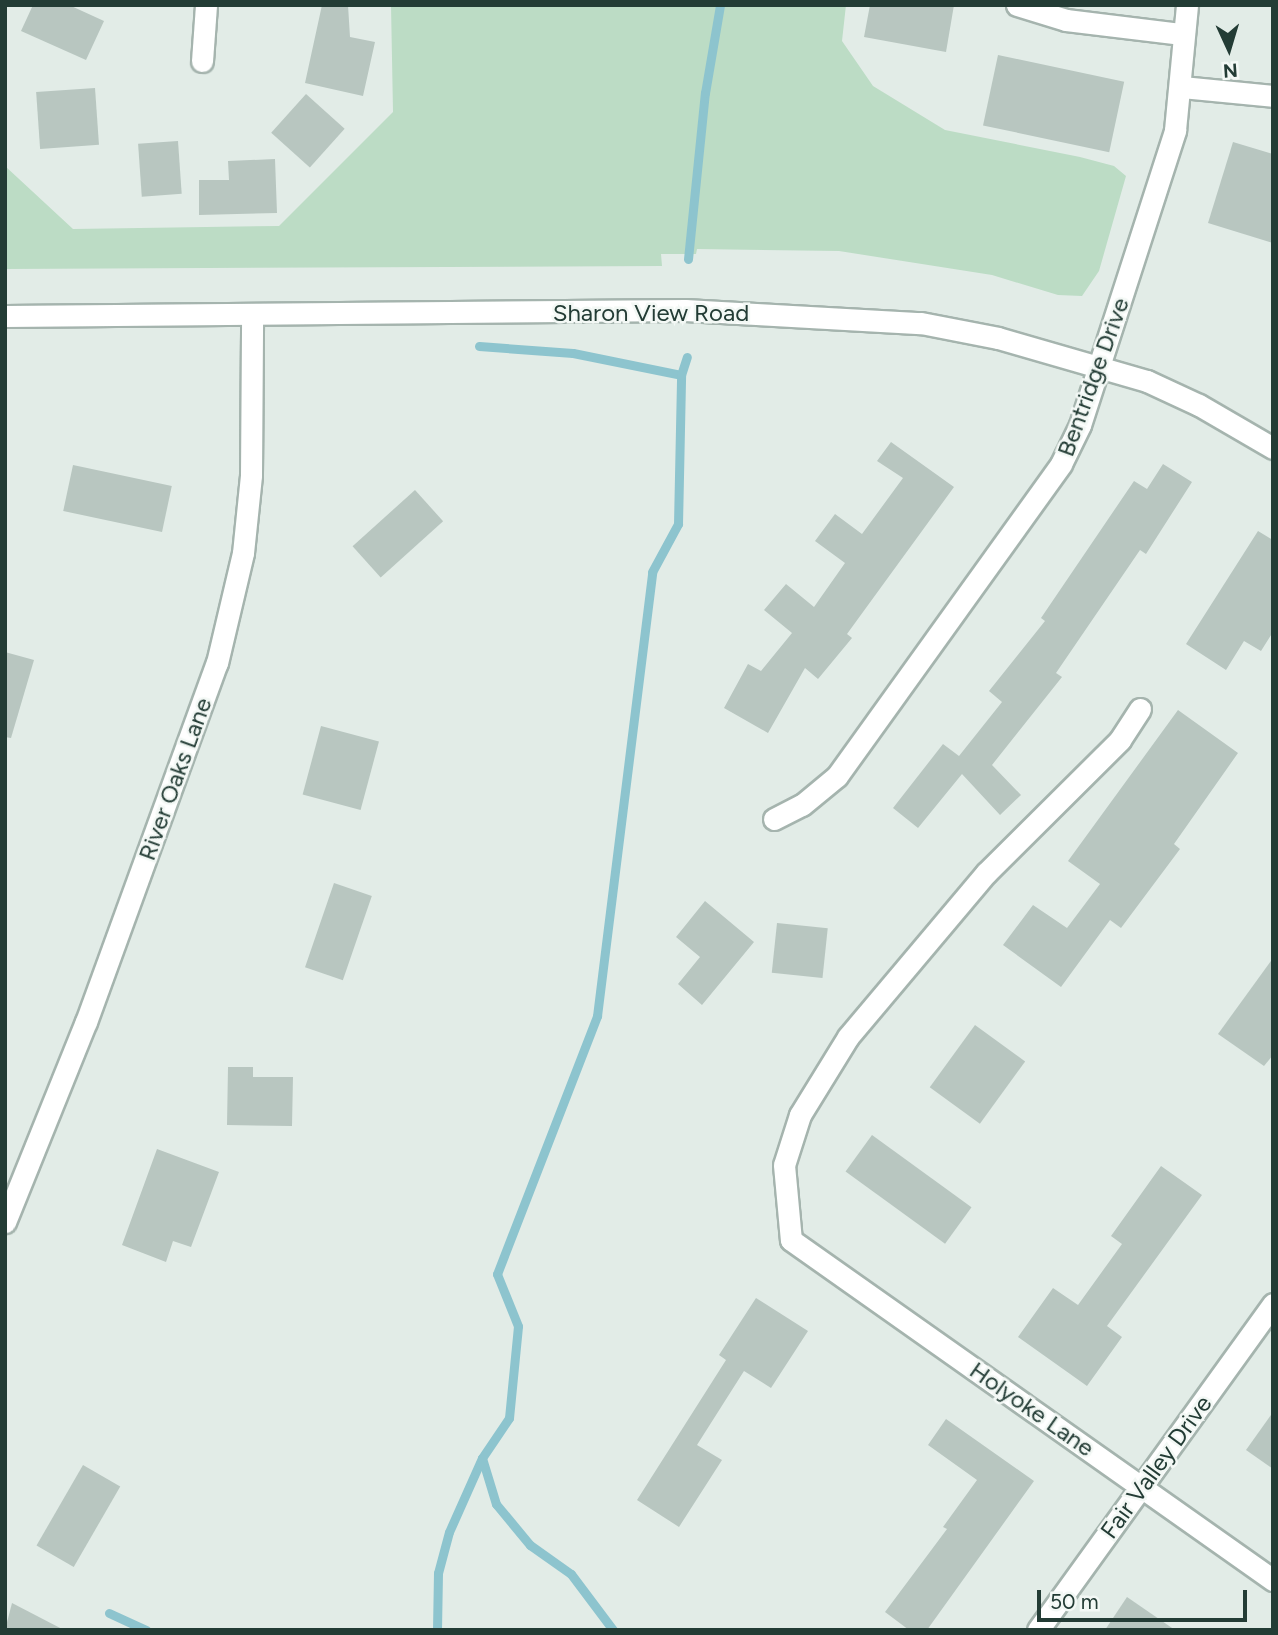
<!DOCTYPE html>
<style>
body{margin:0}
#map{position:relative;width:1278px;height:1635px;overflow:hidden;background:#e2ece7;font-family:Figtree,sans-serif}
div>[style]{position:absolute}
.green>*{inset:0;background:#bcdcc5}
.stream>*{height:9px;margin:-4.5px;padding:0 4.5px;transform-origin:4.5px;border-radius:4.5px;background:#8dc4ce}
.building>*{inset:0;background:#b8c6c0;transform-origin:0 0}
.roads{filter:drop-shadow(2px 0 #a5b4ae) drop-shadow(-2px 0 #a5b4ae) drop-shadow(0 2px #a5b4ae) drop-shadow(0 -2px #a5b4ae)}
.minor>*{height:21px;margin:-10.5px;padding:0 10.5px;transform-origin:10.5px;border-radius:10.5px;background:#fff}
span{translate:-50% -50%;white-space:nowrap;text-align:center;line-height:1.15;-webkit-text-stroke:5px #f3f8f5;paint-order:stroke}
.street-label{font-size:24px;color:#233c35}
.frame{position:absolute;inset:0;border:7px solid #233c35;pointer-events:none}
.north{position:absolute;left:1194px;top:14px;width:70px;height:70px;-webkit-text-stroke:5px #f3f8f5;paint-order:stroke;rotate:176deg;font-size:19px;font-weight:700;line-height:28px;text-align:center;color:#233c35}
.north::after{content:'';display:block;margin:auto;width:24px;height:32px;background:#233c35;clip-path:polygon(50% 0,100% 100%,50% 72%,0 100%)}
.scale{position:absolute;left:1037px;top:1590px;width:210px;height:32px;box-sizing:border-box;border:4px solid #233c35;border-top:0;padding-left:9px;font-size:21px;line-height:24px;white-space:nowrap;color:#233c35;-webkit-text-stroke:5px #f3f8f5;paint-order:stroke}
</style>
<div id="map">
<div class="green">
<i style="clip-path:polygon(391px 5px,846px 5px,842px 41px,873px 86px,945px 130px,1080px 157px,1114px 166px,1126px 176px,1099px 271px,1082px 296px,1058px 295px,992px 275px,839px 251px,697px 249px,696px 254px,661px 254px,662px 266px,5px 269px,5px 166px,73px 229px,279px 226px,393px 112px)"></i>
</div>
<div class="stream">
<i style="left:688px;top:259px;width:167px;rotate:-84.2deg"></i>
<i style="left:705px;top:93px;width:89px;rotate:-80.3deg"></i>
<i style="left:479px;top:346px;width:94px;rotate:4.3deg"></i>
<i style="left:573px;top:353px;width:110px;rotate:11.5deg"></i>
<i style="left:482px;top:1458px;width:48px;rotate:73.1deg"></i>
<i style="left:496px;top:1504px;width:53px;rotate:50.3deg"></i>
<i style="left:530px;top:1545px;width:50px;rotate:35.3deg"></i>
<i style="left:571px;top:1574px;width:70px;rotate:53.1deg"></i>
<i style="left:109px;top:1613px;width:41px;rotate:24.7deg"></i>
<i style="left:437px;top:1630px;width:57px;rotate:-89deg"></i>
<i style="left:438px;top:1573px;width:42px;rotate:-75deg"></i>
<i style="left:449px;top:1532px;width:81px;rotate:-66deg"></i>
<i style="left:482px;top:1458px;width:48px;rotate:-56deg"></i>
<i style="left:509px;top:1418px;width:92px;rotate:-84.4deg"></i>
<i style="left:518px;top:1326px;width:56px;rotate:-112deg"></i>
<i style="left:497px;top:1274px;width:277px;rotate:-68.8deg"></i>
<i style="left:597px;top:1016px;width:447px;rotate:-82.9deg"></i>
<i style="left:652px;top:572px;width:55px;rotate:-61.6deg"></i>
<i style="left:678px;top:524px;width:149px;rotate:-88.8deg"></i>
<i style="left:681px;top:375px;width:19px;rotate:-72deg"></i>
</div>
<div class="building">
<i style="clip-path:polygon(33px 5px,69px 5px,104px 21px,86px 60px,21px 31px)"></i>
<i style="clip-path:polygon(322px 5px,348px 5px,350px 37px,375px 42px,363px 96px,305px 83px)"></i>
<i style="clip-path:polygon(870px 5px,954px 5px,946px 52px,864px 37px)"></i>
<i style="left:998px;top:55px;width:129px;height:72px;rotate:12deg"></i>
<i style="left:95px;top:88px;width:57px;height:59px;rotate:86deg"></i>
<i style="left:306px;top:94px;width:52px;height:52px;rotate:42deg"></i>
<i style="left:178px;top:141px;width:53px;height:40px;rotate:86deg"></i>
<i style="clip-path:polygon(1233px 142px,1273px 154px,1273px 243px,1208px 223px)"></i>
<i style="clip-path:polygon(275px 159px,277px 213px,199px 215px,199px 180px,229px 180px,228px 161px)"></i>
<i style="clip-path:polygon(891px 442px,954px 487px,847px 634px,852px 638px,818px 679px,805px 668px,768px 733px,724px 708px,748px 664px,761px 671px,792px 633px,764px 610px,786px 584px,814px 607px,845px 563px,815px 541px,835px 514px,862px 534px,903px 478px,877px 461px)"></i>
<i style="clip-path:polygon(1163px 464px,1192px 482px,1146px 554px,1140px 550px,1056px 673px,1062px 677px,992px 765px,1021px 795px,1000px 815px,962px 774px,918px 828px,893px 808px,943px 744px,959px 756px,1002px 702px,989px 691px,1045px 621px,1041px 618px,1134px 481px,1147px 489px)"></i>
<i style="left:73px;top:465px;width:101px;height:47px;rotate:12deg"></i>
<i style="left:415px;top:490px;width:42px;height:84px;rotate:48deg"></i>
<i style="clip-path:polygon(1258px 531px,1273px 540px,1273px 632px,1261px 651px,1244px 641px,1226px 670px,1186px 644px)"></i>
<i style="clip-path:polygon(5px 652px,34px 660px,11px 738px,5px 737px)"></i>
<i style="clip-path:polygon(1178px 710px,1238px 753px,1174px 844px,1180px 849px,1121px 928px,1110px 920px,1061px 987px,1003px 945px,1033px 905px,1067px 928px,1100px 884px,1068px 861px)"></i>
<i style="left:321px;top:726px;width:60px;height:71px;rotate:15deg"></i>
<i style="left:334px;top:883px;width:40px;height:89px;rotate:19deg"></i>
<i style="clip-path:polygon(705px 901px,754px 942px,702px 1005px,678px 984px,700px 957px,676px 937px)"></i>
<i style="left:777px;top:923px;width:51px;height:50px;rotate:6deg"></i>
<i style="clip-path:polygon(1273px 958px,1273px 1055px,1264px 1066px,1218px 1034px)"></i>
<i style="left:975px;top:1025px;width:62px;height:77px;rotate:36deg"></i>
<i style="clip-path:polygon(228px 1067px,253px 1067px,253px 1077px,293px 1077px,292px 1126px,227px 1125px)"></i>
<i style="left:872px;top:1135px;width:123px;height:45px;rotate:36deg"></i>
<i style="clip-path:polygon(157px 1149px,219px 1172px,191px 1247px,173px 1241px,166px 1262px,122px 1245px)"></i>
<i style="clip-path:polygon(1161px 1166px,1202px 1195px,1107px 1326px,1122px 1337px,1087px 1386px,1018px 1337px,1053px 1288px,1078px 1305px,1122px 1244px,1111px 1236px)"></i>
<i style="clip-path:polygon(756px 1298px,808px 1331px,771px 1388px,744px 1371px,697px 1445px,722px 1460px,679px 1527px,637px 1500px,726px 1360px,719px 1355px)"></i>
<i style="clip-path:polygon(1273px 1412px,1273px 1469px,1246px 1450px)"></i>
<i style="clip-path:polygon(946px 1419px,1034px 1481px,927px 1630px,909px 1630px,885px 1612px,947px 1529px,943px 1527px,977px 1480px,928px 1445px)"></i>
<i style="left:83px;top:1465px;width:43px;height:93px;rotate:30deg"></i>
<i style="clip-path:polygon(1127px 1597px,1175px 1630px,1105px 1630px)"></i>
<i style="clip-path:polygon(12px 1603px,64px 1630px,5px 1630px)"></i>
</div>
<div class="roads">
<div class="minor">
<i style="left:1017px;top:5px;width:51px;rotate:17deg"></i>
<i style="left:1066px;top:20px;width:117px;rotate:6.9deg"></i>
<i style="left:202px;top:61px;width:56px;rotate:-85.9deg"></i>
<i style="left:1182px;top:87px;width:91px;rotate:5.6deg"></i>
<i style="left:5px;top:316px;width:680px;rotate:-0.51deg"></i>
<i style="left:685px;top:310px;width:236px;rotate:3.2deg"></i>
<i style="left:921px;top:323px;width:78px;rotate:11deg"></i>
<i style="left:998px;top:338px;width:155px;rotate:16.1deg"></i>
<i style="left:1147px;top:381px;width:57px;rotate:24.8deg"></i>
<i style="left:1199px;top:405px;width:86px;rotate:30.2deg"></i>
<i style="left:1140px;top:709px;width:37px;rotate:123deg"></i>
<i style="left:1120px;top:740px;width:189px;rotate:135.2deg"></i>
<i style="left:986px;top:873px;width:214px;rotate:130.1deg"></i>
<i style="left:848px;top:1037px;width:92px;rotate:121.6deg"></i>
<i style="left:800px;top:1115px;width:52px;rotate:107.7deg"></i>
<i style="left:784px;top:1165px;width:75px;rotate:84.7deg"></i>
<i style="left:791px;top:1240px;width:590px;rotate:35.2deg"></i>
<i style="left:774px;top:819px;width:31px;rotate:-27deg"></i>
<i style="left:802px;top:805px;width:45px;rotate:-39.6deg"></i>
<i style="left:837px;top:776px;width:384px;rotate:-54.3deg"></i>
<i style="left:1061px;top:464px;width:43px;rotate:-64deg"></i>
<i style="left:1080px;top:425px;width:310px;rotate:-72.1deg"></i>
<i style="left:1175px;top:130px;width:126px;rotate:-84.5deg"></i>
<i style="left:5px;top:1222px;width:216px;rotate:-68deg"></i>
<i style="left:86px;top:1022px;width:382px;rotate:-70deg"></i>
<i style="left:217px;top:663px;width:113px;rotate:-76.7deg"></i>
<i style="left:243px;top:553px;width:78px;rotate:-84.1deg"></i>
<i style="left:251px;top:475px;width:159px;rotate:-89.6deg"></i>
<i style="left:1038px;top:1630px;width:402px;rotate:-54.2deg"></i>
</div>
</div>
<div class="street-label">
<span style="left:651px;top:313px">Sharon View Road</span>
<span style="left:1093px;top:377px;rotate:-70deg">Bentridge Drive</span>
<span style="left:175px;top:779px;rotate:-70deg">River Oaks Lane</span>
<span style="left:1032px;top:1409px;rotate:35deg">Holyoke Lane</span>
<span style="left:1156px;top:1467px;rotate:-54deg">Fair Valley Drive</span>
</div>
<div class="frame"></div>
<div class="north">N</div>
<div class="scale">50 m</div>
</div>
